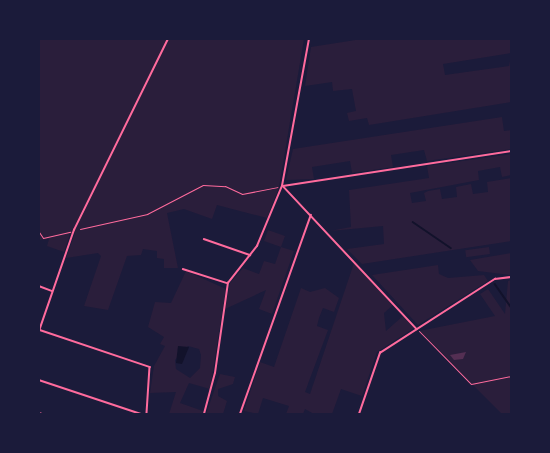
<!DOCTYPE html>
<style>
body{margin:0}
#map{position:relative;width:550px;height:453px;overflow:hidden;background:#1b1b3a;font-family:Figtree,sans-serif}
div>[style]{position:absolute}
.green>*{inset:0;background:#2a1e3b;transform-origin:0 0}
.water>*{inset:0;background:#12122b}
.stream>*{height:1.5px;margin:-0.75px;padding:0 0.75px;transform-origin:0.75px;border-radius:0.75px;background:#12122b}
.building>*{inset:0;background:#542f53}
.path>*{height:1px;margin:-0.5px;padding:0 0.5px;transform-origin:0.5px;border-radius:0.5px;background:#ff6b9d}
.service>*{height:1px;margin:-0.5px;padding:0 0.5px;transform-origin:0.5px;border-radius:0.5px;background:#ff6b9d}
.minor>*{height:1.5px;margin:-0.75px;padding:0 0.75px;transform-origin:0.75px;border-radius:0.75px;background:#ff6b9d}
span{translate:-50% -50%;white-space:nowrap;text-align:center;line-height:1.15;-webkit-text-stroke:5px #1b1b3a;paint-order:stroke}
.frame{position:absolute;inset:0;border:40px solid #1b1b3a;pointer-events:none}
</style>
<div id="map">
<div class="green">
<i style="clip-path:polygon(39px 39px,304px 39px,279px 187px,267px 218px,217px 205px,212px 219px,184px 209px,167px 213px,178px 268px,164px 268px,164px 259px,157px 258px,157px 251px,143px 249px,141px 255px,127px 256px,108px 310px,84px 306px,101px 256px,98px 253px,66px 258px,75px 233px,70px 234px,64px 252px,47px 246px,49px 239px,39px 240px)"></i>
<i style="clip-path:polygon(362px 39px,511px 39px,511px 53px,443px 64px,445px 75px,509px 66px,511px 56px,511px 102px,369px 125px,367px 118px,349px 121px,347px 113px,356px 111px,352px 89px,333px 91px,332px 82px,305px 86px,311px 47px)"></i>
<i style="clip-path:polygon(502px 117px,504px 131px,511px 130px,511px 149px,427px 161px,424px 150px,391px 155px,393px 167px,352px 173px,350px 161px,312px 167px,314px 179px,286px 180px,293px 149px)"></i>
<i style="clip-path:polygon(511px 154px,511px 175px,502px 177px,500px 167px,478px 171px,479px 180px,410px 193px,412px 203px,426px 201px,424px 193px,428px 191px,440px 189px,442px 199px,457px 197px,456px 187px,471px 184px,473px 194px,488px 192px,487px 182px,511px 178px,511px 241px,362px 264px,347px 249px,384px 244px,383px 226px,330px 231px,351px 227px,349px 190px,429px 178px,427px 166px)"></i>
<i style="clip-path:polygon(268px 230px,285px 236px,281px 247px,294px 251px,272px 314px,259px 309px,266px 290px,225px 309px,230px 283px,243px 268px,259px 274px,264px 261px,275px 264px,281px 247px,264px 241px)"></i>
<i style="left:489px;top:247px;width:7px;height:24px;rotate:82deg"></i>
<i style="clip-path:polygon(511px 253px,511px 275px,478px 271px,470px 260px)"></i>
<i style="clip-path:polygon(354px 263px,393px 305px,384px 313px,386px 331px,403px 316px,414px 328px,377px 352px,362px 396px,341px 389px,332px 414px,314px 414px,305px 409px,303px 414px,286px 414px,289px 406px,263px 398px,258px 414px,244px 411px,260px 362px,274px 367px,301px 288px,310px 292px,325px 288px,339px 298px,334px 312px,323px 308px,319px 318px,317px 326px,328px 330px,305px 392px,310px 394px)"></i>
<i style="clip-path:polygon(438px 265px,439px 274px,448px 278px,484px 275px,488px 281px,418px 325px,372px 275px)"></i>
<i style="clip-path:polygon(evenodd,186px 271px,226px 289px,210px 389px,189px 383px,180px 403px,203px 411px,202px 414px,169px 414px,176px 392px,150px 393px,154px 366px,165px 346px,160px 344px,164px 337px,148px 327px,155px 302px,171px 303px,186px 271px,188px 346px,199px 349px,201px 355px,200px 368px,190px 378px,176px 369px,175px 360px,188px 346px)"></i>
<i style="clip-path:polygon(511px 280px,511px 414px,502px 414px,419px 331px,495px 316px,480px 294px,488px 289px,505px 314px,508px 281px)"></i>
<i style="clip-path:polygon(220px 374px,235px 377px,233px 384px,218px 389px,218px 396px,227px 401px,223px 414px,206px 414px)"></i>
</div>
<div class="water">
<i style="clip-path:polygon(178px 346px,189px 347px,182px 364px,176px 363px)"></i>
</div>
<div class="stream">
<i style="left:413px;top:222px;width:46px;rotate:34.4deg"></i>
<i style="left:495px;top:284px;width:28px;rotate:55deg"></i>
</div>
<div class="building">
<i style="clip-path:polygon(466px 352px,463px 359px,454px 360px,450px 355px)"></i>
</div>
<div class="path">
<i style="left:80px;top:229px;width:69px;rotate:-12.6deg"></i>
<i style="left:147px;top:214px;width:63px;rotate:-27.4deg"></i>
<i style="left:203px;top:185px;width:22px;rotate:3deg"></i>
<i style="left:225px;top:186px;width:19px;rotate:25deg"></i>
<i style="left:242px;top:194px;width:36px;rotate:-11deg"></i>
<i style="left:39px;top:232px;width:7px;rotate:56deg"></i>
<i style="left:43px;top:238px;width:28px;rotate:-13deg"></i>
</div>
<div class="service">
<i style="left:419px;top:331px;width:74px;rotate:45.5deg"></i>
<i style="left:471px;top:384px;width:41px;rotate:-11.3deg"></i>
</div>
<div class="minor">
<i style="left:283px;top:186px;width:231px;rotate:-8.7deg"></i>
<i style="left:283px;top:186px;width:196px;rotate:46.9deg"></i>
<i style="left:204px;top:239px;width:49px;rotate:19.2deg"></i>
<i style="left:183px;top:269px;width:46px;rotate:17.7deg"></i>
<i style="left:39px;top:286px;width:14px;rotate:21deg"></i>
<i style="left:40px;top:330px;width:116px;rotate:18.6deg"></i>
<i style="left:150px;top:367px;width:47px;rotate:93.7deg"></i>
<i style="left:39px;top:331px;width:107px;rotate:-70.9deg"></i>
<i style="left:74px;top:230px;width:213px;rotate:-63.8deg"></i>
<i style="left:39px;top:380px;width:108px;rotate:18.4deg"></i>
<i style="left:39px;top:413px;width:3px;rotate:18deg"></i>
<i style="left:204px;top:414px;width:42px;rotate:-75deg"></i>
<i style="left:215px;top:373px;width:91px;rotate:-81.8deg"></i>
<i style="left:228px;top:283px;width:47px;rotate:-51.9deg"></i>
<i style="left:257px;top:246px;width:65px;rotate:-67.4deg"></i>
<i style="left:282px;top:186px;width:149px;rotate:-79.6deg"></i>
<i style="left:240px;top:414px;width:211px;rotate:-70.4deg"></i>
<i style="left:359px;top:414px;width:65px;rotate:-71deg"></i>
<i style="left:380px;top:353px;width:137px;rotate:-32.8deg"></i>
<i style="left:495px;top:279px;width:16px;rotate:-7deg"></i>
</div>
<div class="frame"></div>
</div>
